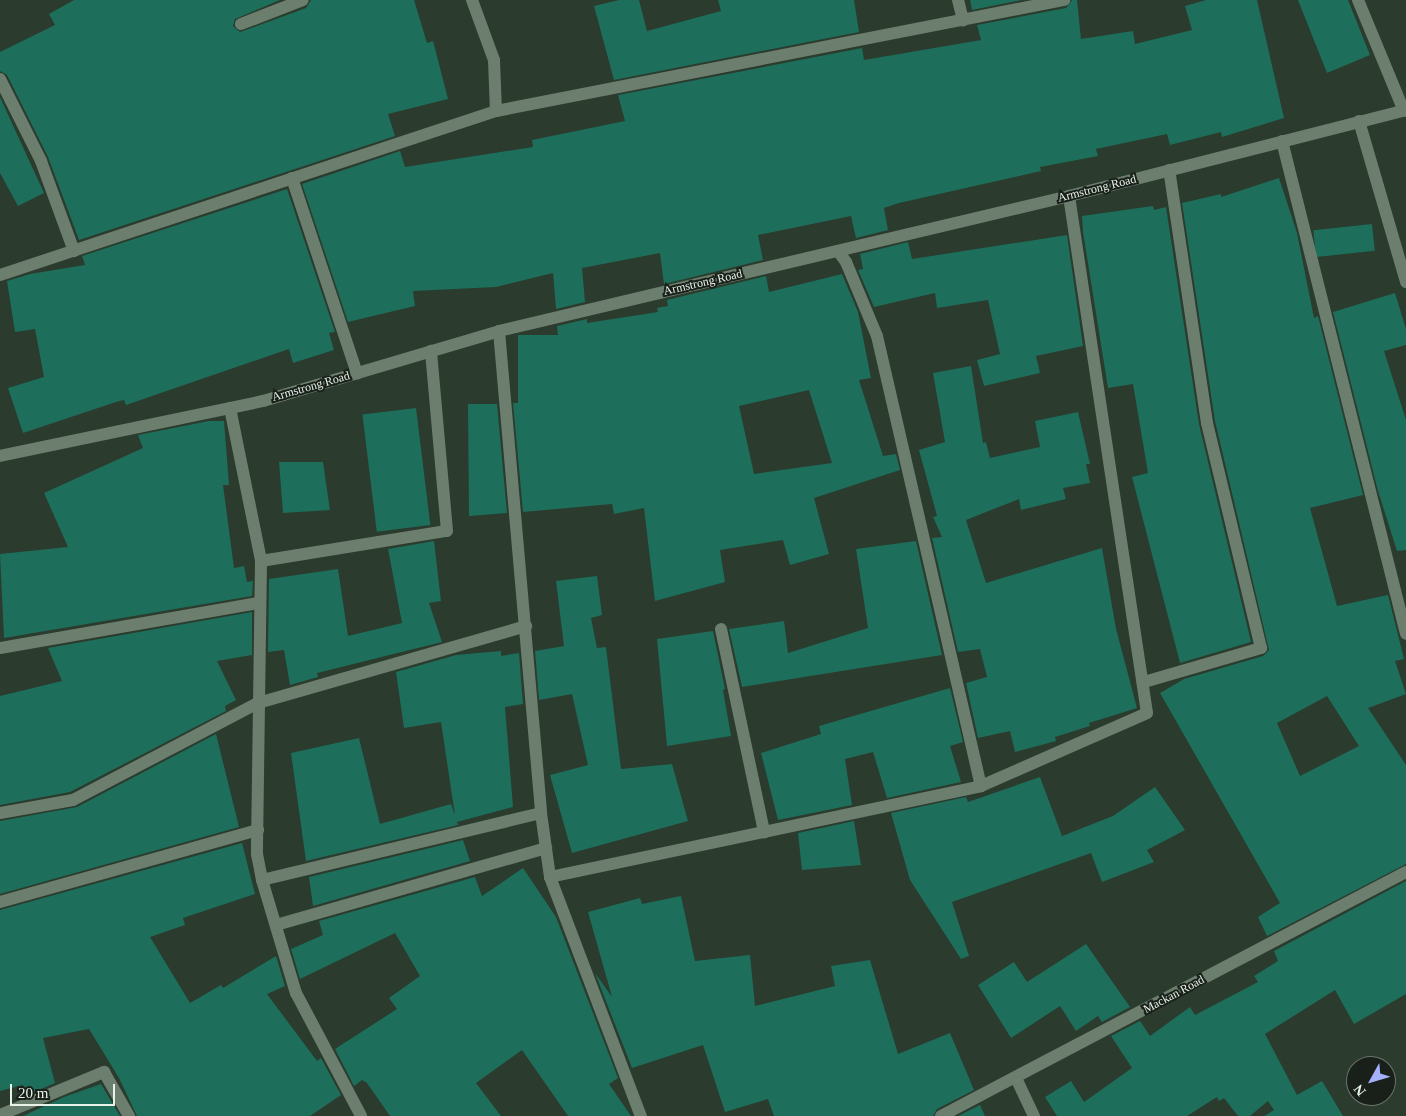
<!DOCTYPE html>
<style>
body{margin:0}
#map{position:relative;width:1406px;height:1116px;overflow:hidden;background:#2b3b2d;font-family:"Times New Roman",serif}
div>[style]{position:absolute}
.building>*{inset:0;background:#1d6e5b;transform-origin:0 0}
.minor>*{height:12px;margin:-6px;padding:0 6px;transform-origin:6px;border-radius:6px;background:#6c7f6e}
span{translate:-50% -50%;white-space:nowrap;text-align:center;line-height:1.15;-webkit-text-stroke:4px #182019;paint-order:stroke}
.street-label{font-size:12px;color:#e8f2e9}
.north{position:absolute;left:1346px;top:1056px;width:50px;height:50px;box-sizing:border-box;background:#182019;border:1px solid #6b746c;border-radius:50%;rotate:231deg;font-size:14px;font-weight:700;line-height:20px;text-align:center;color:#e8f2e9}
.north::after{content:'';display:block;margin:auto;width:18px;height:22px;background:#a6b1fc;clip-path:polygon(50% 0,100% 100%,50% 72%,0 100%)}
.scale{position:absolute;left:10px;top:1084px;width:105px;height:22px;box-sizing:border-box;border:2px solid #e8f2e9;border-top:0;padding-left:6px;font-size:15px;line-height:18px;white-space:nowrap;color:#e8f2e9;-webkit-text-stroke:4px #182019;paint-order:stroke}
</style>
<div id="map">
<div class="building">
<i style="clip-path:polygon(74px 0,280px 0,235px 19px,233px 26px,240px 32px,306px 8px,311px 0,414px 0,427px 43px,433px 41px,448px 99px,388px 114px,395px 136px,79px 240px,48px 157px,7px 75px,0 71px,0 52px,55px 25px,49px 14px)"></i>
<i style="clip-path:polygon(619px 0,639px 0,647px 31px,721px 11px,718px 0,854px 0,859px 32px,614px 80px,594px 6px)"></i>
<i style="clip-path:polygon(970px 0,1022px 0,972px 10px)"></i>
<i style="clip-path:polygon(1072px 0,1077px 0,1081px 39px,1133px 31px,1135px 44px,1192px 30px,1185px 6px,1206px 0,1257px 0,1284px 118px,1222px 137px,1221px 132px,1170px 145px,1167px 134px,1096px 149px,1098px 156px,1040px 167px,1041px 171px,899px 203px,884px 208px,888px 230px,856px 238px,851px 216px,758px 235px,763px 260px,664px 284px,660px 253px,582px 268px,585px 302px,556px 309px,553px 273px,496px 287px,413px 291px,415px 306px,348px 322px,302px 184px,400px 151px,405px 167px,533px 147px,532px 140px,625px 121px,618px 95px,862px 48px,864px 60px,981px 40px,977px 25px,1066px 8px)"></i>
<i style="clip-path:polygon(1298px 0,1348px 0,1370px 55px,1327px 73px)"></i>
<i style="clip-path:polygon(0 97px,44px 193px,18px 206px,0 173px)"></i>
<i style="clip-path:polygon(evenodd,1279px 178px,1297px 233px,1314px 318px,1318px 316px,1363px 495px,1310px 508px,1337px 606px,1388px 595px,1404px 659px,1395px 661px,1406px 694px,1368px 708px,1406px 765px,1406px 864px,1267px 936px,1258px 917px,1280px 903px,1160px 693px,1184px 679px,1263px 656px,1269px 650px,1215px 421px,1182px 203px,1221px 194px,1221px 197px,1279px 178px,1327px 696px,1359px 746px,1300px 776px,1277px 723px,1327px 696px)"></i>
<i style="clip-path:polygon(287px 189px,335px 332px,329px 333px,334px 350px,293px 363px,289px 349px,126px 405px,124px 400px,116px 402px,23px 433px,8px 388px,44px 377px,35px 329px,15px 332px,7px 281px,30px 274px,85px 265px,82px 256px)"></i>
<i style="clip-path:polygon(1153px 206px,1154px 210px,1166px 207px,1199px 424px,1251px 642px,1180px 663px,1132px 477px,1148px 473px,1133px 384px,1108px 388px,1083px 232px,1082px 216px)"></i>
<i style="left:1372px;top:224px;width:27px;height:59px;rotate:84deg"></i>
<i style="clip-path:polygon(1067px 235px,1083px 346px,1036px 356px,1040px 373px,984px 386px,977px 360px,1000px 354px,988px 300px,937px 308px,935px 293px,874px 307px,858px 270px,863px 269px,860px 254px,908px 242px,912px 259px)"></i>
<i style="clip-path:polygon(evenodd,842px 274px,858px 312px,871px 378px,859px 380px,883px 456px,896px 454px,900px 470px,814px 498px,829px 554px,790px 565px,783px 540px,720px 550px,725px 582px,655px 601px,644px 508px,614px 514px,612px 504px,523px 512px,513px 403px,518px 403px,518px 335px,558px 335px,557px 326px,587px 319px,587px 323px,658px 312px,657px 308px,668px 306px,667px 300px,766px 276px,769px 292px,842px 274px,809px 390px,832px 463px,754px 474px,739px 406px,809px 390px)"></i>
<i style="clip-path:polygon(1395px 293px,1406px 329px,1406px 345px,1384px 351px,1406px 420px,1406px 550px,1397px 551px,1378px 491px,1333px 312px)"></i>
<i style="clip-path:polygon(971px 366px,983px 443px,986px 442px,990px 458px,1040px 447px,1035px 421px,1078px 412px,1090px 464px,1086px 464px,1090px 483px,1063px 488px,1066px 499px,1021px 510px,1019px 499px,966px 520px,986px 583px,1102px 548px,1116px 629px,1137px 708px,1089px 723px,1090px 726px,1055px 737px,1056px 741px,1015px 752px,1010px 731px,978px 738px,966px 683px,987px 677px,980px 649px,958px 652px,932px 538px,942px 537px,933px 517px,937px 516px,919px 450px,945px 442px,933px 373px)"></i>
<i style="clip-path:polygon(468px 404px,497px 404px,507px 513px,469px 516px)"></i>
<i style="left:416px;top:408px;width:118px;height:54px;rotate:83deg"></i>
<i style="clip-path:polygon(209px 421px,224px 421px,229px 485px,223px 485px,234px 568px,244px 566px,247px 582px,253px 581px,252px 596px,4px 638px,0 554px,68px 547px,44px 493px,143px 448px,138px 435px)"></i>
<i style="clip-path:polygon(279px 462px,323px 462px,330px 510px,283px 513px)"></i>
<i style="clip-path:polygon(434px 541px,441px 601px,429px 603px,442px 642px,317px 673px,318px 677px,290px 685px,284px 650px,268px 652px,269px 579px,338px 569px,348px 636px,402px 623px,388px 549px)"></i>
<i style="clip-path:polygon(916px 541px,942px 655px,742px 687px,729px 629px,784px 621px,788px 653px,868px 628px,856px 549px)"></i>
<i style="clip-path:polygon(597px 576px,602px 615px,591px 618px,597px 648px,606px 647px,621px 769px,672px 764px,688px 821px,572px 853px,550px 775px,588px 765px,572px 694px,539px 700px,535px 651px,564px 646px,556px 581px)"></i>
<i style="clip-path:polygon(252px 612px,252px 655px,217px 661px,236px 700px,225px 706px,226px 711px,70px 792px,0 805px,0 696px,62px 681px,48px 648px)"></i>
<i style="clip-path:polygon(713px 631px,725px 689px,723px 690px,731px 736px,667px 746px,657px 639px)"></i>
<i style="clip-path:polygon(501px 651px,501px 656px,519px 653px,523px 704px,505px 707px,513px 807px,457px 822px,458px 825px,306px 861px,291px 753px,359px 738px,380px 824px,451px 804px,455px 815px,441px 722px,404px 728px,396px 672px,456px 655px)"></i>
<i style="clip-path:polygon(950px 688px,963px 742px,950px 746px,961px 782px,887px 798px,873px 752px,845px 759px,852px 805px,778px 820px,761px 753px,821px 734px,819px 726px)"></i>
<i style="clip-path:polygon(216px 734px,239px 827px,0 894px,0 821px,77px 807px)"></i>
<i style="clip-path:polygon(1040px 777px,1062px 836px,1113px 816px,1155px 787px,1185px 830px,1147px 850px,1154px 862px,1102px 882px,1091px 853px,952px 902px,969px 956px,961px 959px,910px 880px,891px 813px,966px 797px,968px 802px)"></i>
<i style="clip-path:polygon(854px 821px,861px 865px,802px 870px,798px 833px)"></i>
<i style="clip-path:polygon(463px 840px,470px 861px,313px 906px,309px 877px)"></i>
<i style="clip-path:polygon(242px 843px,255px 894px,183px 918px,185px 925px,150px 937px,190px 1003px,221px 985px,223px 988px,276px 956px,285px 986px,267px 994px,317px 1061px,321px 1058px,341px 1095px,310px 1116px,137px 1116px,119px 1078px,89px 1029px,43px 1038px,55px 1083px,27px 1095px,23px 1085px,0 1091px,0 910px)"></i>
<i style="clip-path:polygon(523px 868px,556px 917px,618px 1078px,609px 1084px,631px 1116px,568px 1116px,522px 1050px,476px 1083px,501px 1116px,390px 1116px,367px 1083px,362px 1080px,354px 1086px,335px 1049px,397px 1009px,389px 998px,420px 976px,395px 933px,300px 979px,291px 949px,323px 935px,319px 921px,475px 877px,482px 896px)"></i>
<i style="clip-path:polygon(1406px 881px,1406px 994px,1354px 1024px,1335px 990px,1265px 1034px,1297px 1095px,1322px 1081px,1343px 1116px,1264px 1116px,1274px 1110px,1268px 1101px,1250px 1116px,1238px 1116px,1224px 1098px,1219px 1101px,1217px 1097px,1187px 1116px,1057px 1116px,1045px 1097px,1071px 1081px,1084px 1102px,1132px 1068px,1111px 1036px,1140px 1021px,1150px 1036px,1190px 1007px,1195px 1015px,1258px 982px,1254px 976px,1278px 961px,1274px 951px)"></i>
<i style="clip-path:polygon(681px 896px,695px 961px,750px 955px,755px 1006px,835px 986px,831px 966px,870px 960px,898px 1054px,950px 1033px,974px 1090px,937px 1109px,933px 1116px,774px 1116px,768px 1099px,725px 1112px,703px 1045px,632px 1068px,595px 973px,612px 997px,588px 912px,640px 898px,642px 904px)"></i>
<i style="clip-path:polygon(1086px 944px,1130px 1007px,1102px 1022px,1098px 1016px,1076px 1031px,1060px 1006px,1011px 1038px,978px 985px,1014px 962px,1027px 982px)"></i>
<i style="clip-path:polygon(101px 1084px,120px 1116px,23px 1116px,64px 1097px)"></i>
<i style="clip-path:polygon(980px 1105px,985px 1116px,958px 1116px)"></i>
</div>
<div class="minor">
<i style="left:472px;top:0;width:64px;rotate:69.9deg"></i>
<i style="left:494px;top:60px;width:51px;rotate:87.8deg"></i>
<i style="left:958px;top:0;width:21px;rotate:76deg"></i>
<i style="left:1358px;top:0;width:120px;rotate:67.5deg"></i>
<i style="left:241px;top:24px;width:66px;rotate:-21.2deg"></i>
<i style="left:0;top:79px;width:92px;rotate:63.4deg"></i>
<i style="left:41px;top:161px;width:96px;rotate:69.9deg"></i>
<i style="left:1359px;top:121px;width:168px;rotate:73.7deg"></i>
<i style="left:1282px;top:141px;width:508px;rotate:75.88deg"></i>
<i style="left:292px;top:178px;width:206px;rotate:71.6deg"></i>
<i style="left:838px;top:251px;width:14px;rotate:54deg"></i>
<i style="left:846px;top:262px;width:80px;rotate:67.3deg"></i>
<i style="left:877px;top:336px;width:462px;rotate:77deg"></i>
<i style="left:0;top:275px;width:522px;rotate:-18.3deg"></i>
<i style="left:496px;top:111px;width:579px;rotate:-11.06deg"></i>
<i style="left:499px;top:331px;width:484px;rotate:85deg"></i>
<i style="left:541px;top:813px;width:65px;rotate:82deg"></i>
<i style="left:550px;top:877px;width:256px;rotate:69.2deg"></i>
<i style="left:230px;top:408px;width:156px;rotate:78.5deg"></i>
<i style="left:261px;top:561px;width:293px;rotate:90.8deg"></i>
<i style="left:257px;top:854px;width:26px;rotate:79deg"></i>
<i style="left:262px;top:880px;width:118px;rotate:73.3deg"></i>
<i style="left:296px;top:993px;width:139px;rotate:62.1deg"></i>
<i style="left:0;top:456px;width:269px;rotate:-11.8deg"></i>
<i style="left:263px;top:401px;width:246px;rotate:-16.5deg"></i>
<i style="left:499px;top:331px;width:586px;rotate:-13.32deg"></i>
<i style="left:1069px;top:196px;width:348px;rotate:-14.3deg"></i>
<i style="left:261px;top:561px;width:188px;rotate:-9.2deg"></i>
<i style="left:447px;top:531px;width:181px;rotate:-95.1deg"></i>
<i style="left:721px;top:629px;width:208px;rotate:78deg"></i>
<i style="left:0;top:648px;width:263px;rotate:-9.9deg"></i>
<i style="left:1144px;top:682px;width:122px;rotate:-16.2deg"></i>
<i style="left:1261px;top:648px;width:231px;rotate:-103.5deg"></i>
<i style="left:1207px;top:423px;width:256px;rotate:-98.5deg"></i>
<i style="left:0;top:813px;width:74px;rotate:-10.1deg"></i>
<i style="left:73px;top:800px;width:209px;rotate:-27.7deg"></i>
<i style="left:258px;top:703px;width:279px;rotate:-16deg"></i>
<i style="left:550px;top:877px;width:441px;rotate:-11.9deg"></i>
<i style="left:981px;top:786px;width:181px;rotate:-23.7deg"></i>
<i style="left:1147px;top:713px;width:523px;rotate:-98.58deg"></i>
<i style="left:262px;top:880px;width:287px;rotate:-13.5deg"></i>
<i style="left:0;top:902px;width:268px;rotate:-15.6deg"></i>
<i style="left:276px;top:925px;width:281px;rotate:-15.9deg"></i>
<i style="left:1016px;top:1078px;width:42px;rotate:64.7deg"></i>
<i style="left:0;top:1115px;width:113px;rotate:-22.5deg"></i>
<i style="left:104px;top:1072px;width:51px;rotate:60.4deg"></i>
<i style="left:941px;top:1116px;width:525px;rotate:-27.69deg"></i>
</div>
<div class="street-label">
<span style="left:1097px;top:189px;rotate:-14deg">Armstrong Road</span>
<span style="left:703px;top:283px;rotate:-13deg">Armstrong Road</span>
<span style="left:311px;top:387px;rotate:-16deg">Armstrong Road</span>
<span style="left:1174px;top:995px;rotate:-28deg">Mackan Road</span>
</div>
<div class="north">N</div>
<div class="scale">20 m</div>
</div>
